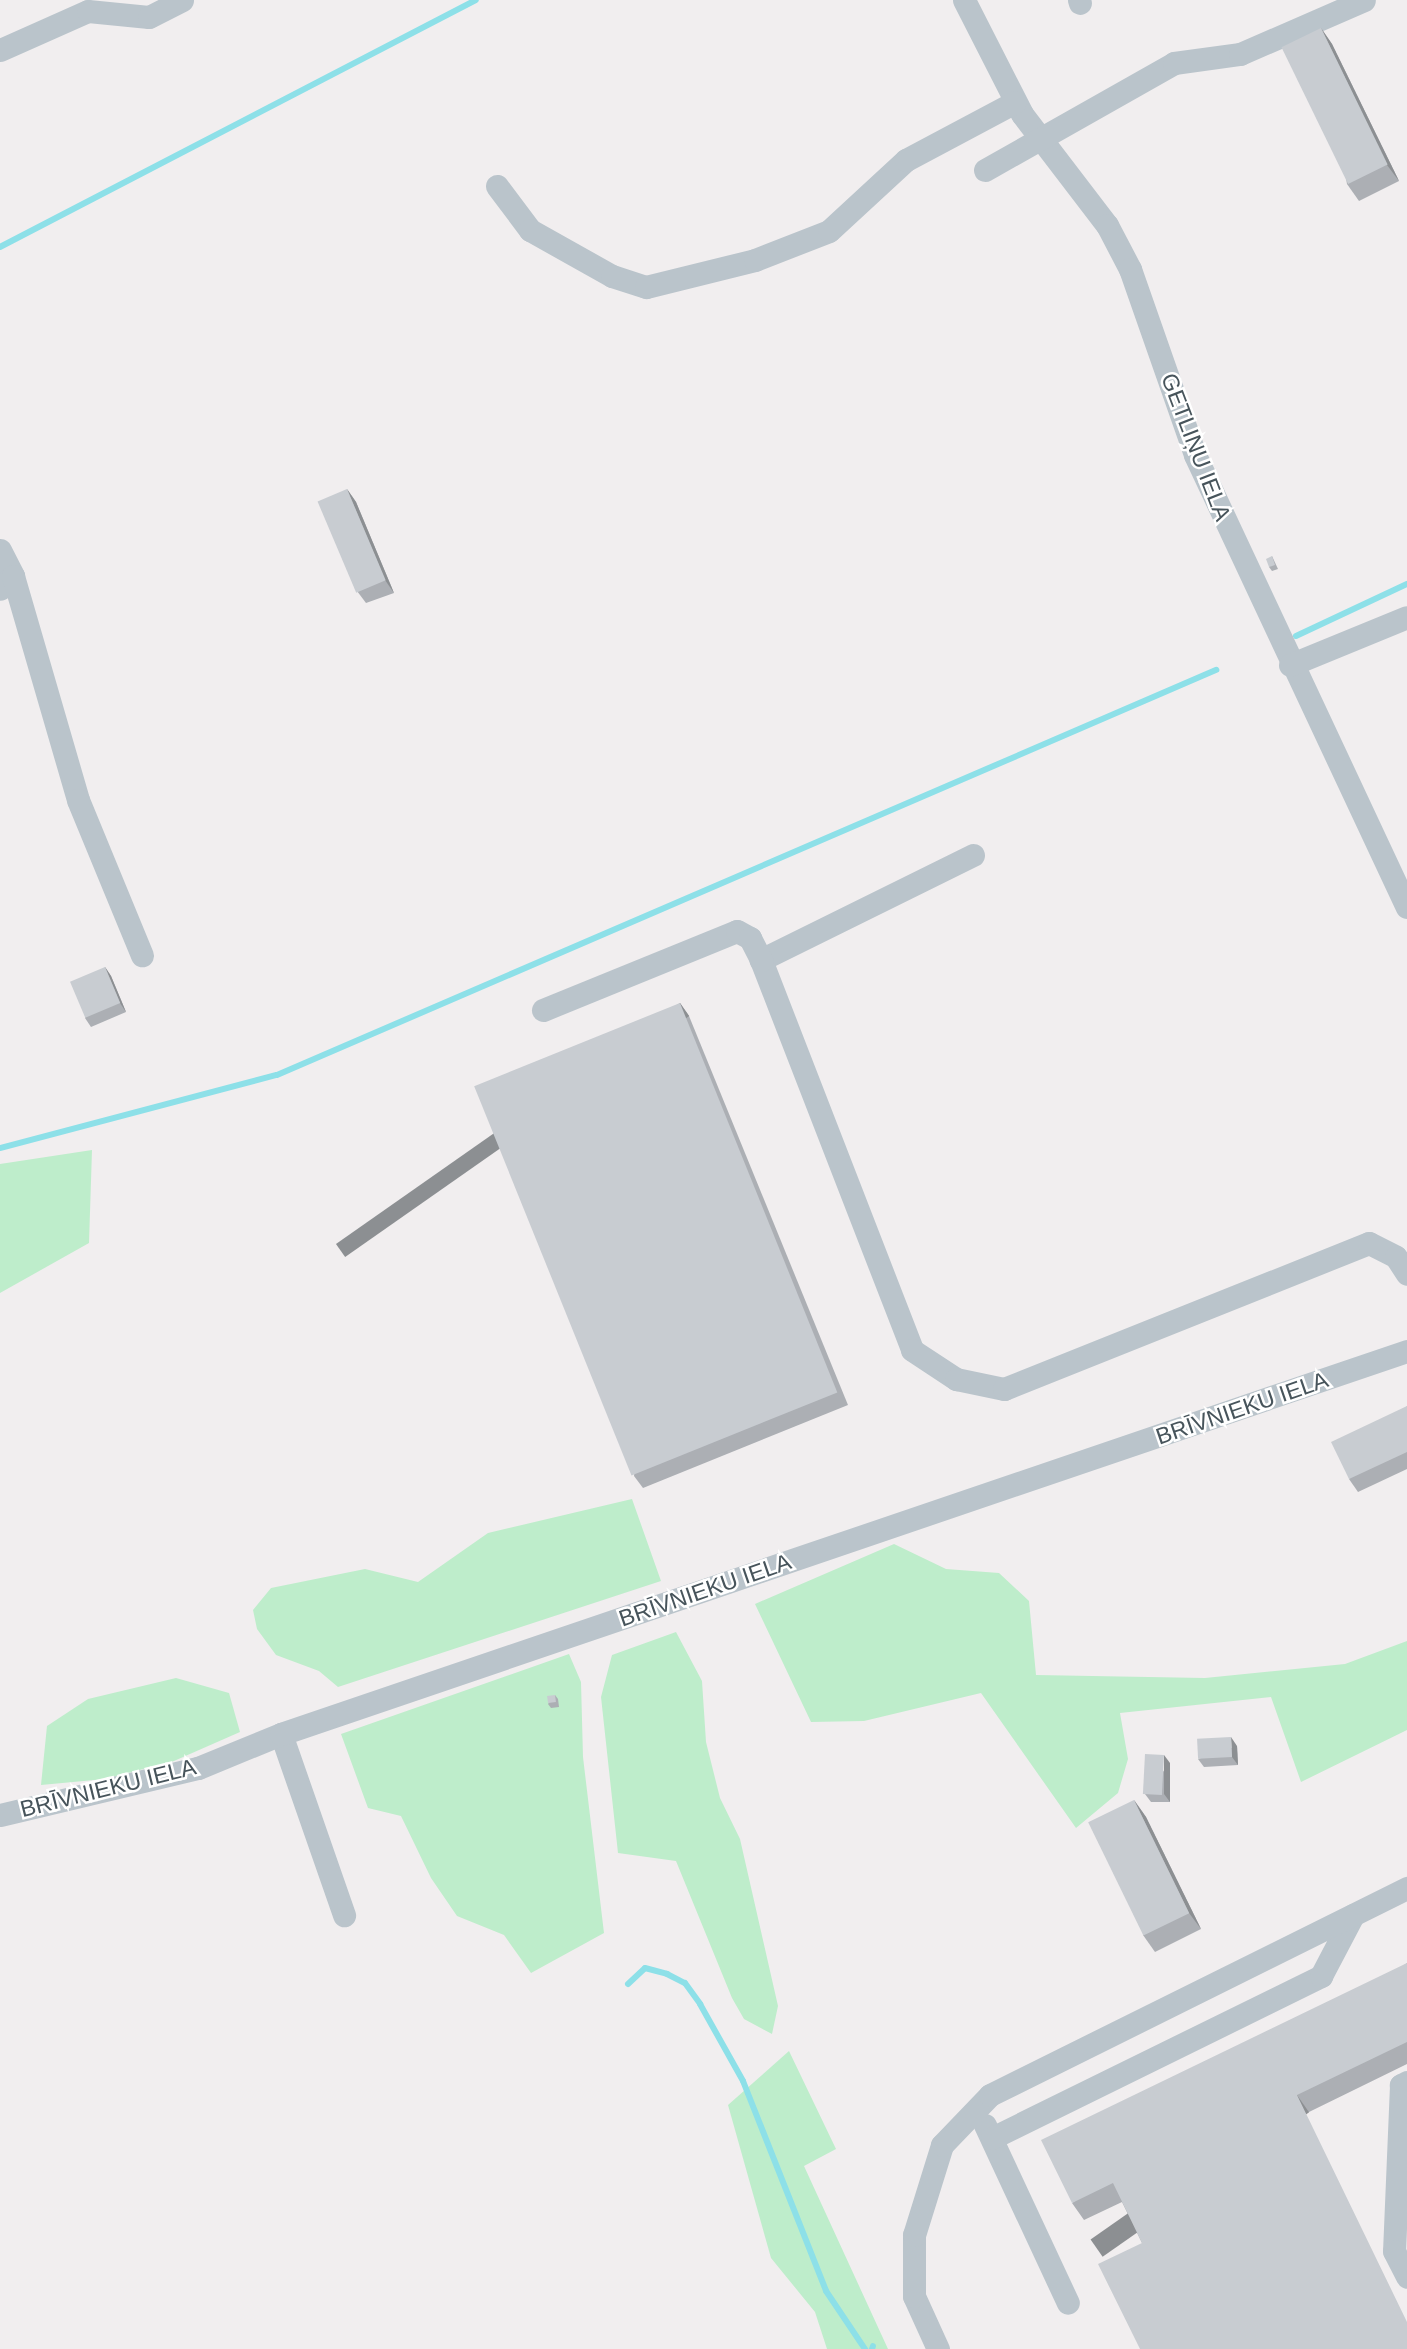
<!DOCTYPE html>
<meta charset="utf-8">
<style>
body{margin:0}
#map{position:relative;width:1407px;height:2349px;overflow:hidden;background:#f1eeef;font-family:Helvetica,sans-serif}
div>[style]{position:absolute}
.green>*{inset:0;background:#beedcb}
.stream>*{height:6px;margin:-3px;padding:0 3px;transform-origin:3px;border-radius:3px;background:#8de0e8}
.minor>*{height:23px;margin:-11.5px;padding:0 11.5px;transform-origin:11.5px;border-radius:11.5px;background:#bac4cb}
.wall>*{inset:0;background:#acafb4}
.shaded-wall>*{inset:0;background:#8c8f92;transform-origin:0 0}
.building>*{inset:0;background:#c8ccd1;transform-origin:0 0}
span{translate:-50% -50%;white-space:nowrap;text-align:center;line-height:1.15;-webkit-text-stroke:5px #fff;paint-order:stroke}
.street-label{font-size:23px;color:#47545b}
</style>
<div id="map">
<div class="green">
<i style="clip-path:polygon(92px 1150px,89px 1243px,0 1293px,0 1164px)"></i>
<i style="clip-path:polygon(632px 1499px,661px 1581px,338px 1687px,319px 1671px,276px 1655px,257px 1629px,253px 1610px,271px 1588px,365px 1569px,418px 1582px,488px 1533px)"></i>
<i style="clip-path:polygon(894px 1544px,946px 1569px,999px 1573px,1029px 1601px,1036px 1675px,1205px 1678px,1345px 1664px,1407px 1641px,1407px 1730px,1301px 1782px,1271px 1697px,1120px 1713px,1128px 1759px,1118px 1793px,1076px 1828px,981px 1693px,864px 1721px,811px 1722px,755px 1604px)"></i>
<i style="clip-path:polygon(676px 1632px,702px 1681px,706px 1742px,720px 1798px,740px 1839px,778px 2006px,772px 2034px,744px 2019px,732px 1998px,676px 1861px,618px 1853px,601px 1697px,612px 1655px)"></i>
<i style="clip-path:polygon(569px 1654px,581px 1682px,583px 1757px,604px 1933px,531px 1973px,504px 1935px,457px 1916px,431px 1878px,401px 1816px,368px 1808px,341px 1734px)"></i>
<i style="clip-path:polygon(176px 1678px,229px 1693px,240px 1732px,174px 1761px,105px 1779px,41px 1785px,47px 1726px,88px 1699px)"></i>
<i style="clip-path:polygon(789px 2051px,836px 2149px,804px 2166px,888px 2349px,827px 2349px,815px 2312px,771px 2258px,728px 2105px)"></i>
</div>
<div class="stream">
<i style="left:0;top:247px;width:536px;rotate:-27.43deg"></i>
<i style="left:1296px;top:636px;width:123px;rotate:-25.1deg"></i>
<i style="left:0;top:1148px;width:286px;rotate:-14.8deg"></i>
<i style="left:277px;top:1075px;width:1023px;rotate:-23.33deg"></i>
<i style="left:628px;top:1984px;width:23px;rotate:-43deg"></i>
<i style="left:645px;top:1968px;width:23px;rotate:15deg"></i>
<i style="left:667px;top:1974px;width:20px;rotate:27deg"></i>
<i style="left:685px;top:1983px;width:26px;rotate:54deg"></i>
<i style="left:700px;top:2004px;width:88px;rotate:60.8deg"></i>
<i style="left:743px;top:2081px;width:226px;rotate:68.4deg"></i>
<i style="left:826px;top:2291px;width:70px;rotate:56.1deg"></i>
<i style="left:872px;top:2349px;width:3px;rotate:-72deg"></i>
</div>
<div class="minor">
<i style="left:964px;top:0;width:128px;rotate:63deg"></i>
<i style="left:1022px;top:114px;width:140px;rotate:52.6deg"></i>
<i style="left:1107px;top:225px;width:50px;rotate:62.4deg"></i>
<i style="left:1130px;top:269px;width:197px;rotate:70.7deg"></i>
<i style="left:1195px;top:455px;width:499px;rotate:64.9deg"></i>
<i style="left:1079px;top:0;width:3px;rotate:72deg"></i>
<i style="left:0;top:50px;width:96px;rotate:-23.9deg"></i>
<i style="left:88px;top:11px;width:61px;rotate:5.6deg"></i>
<i style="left:149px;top:17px;width:37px;rotate:-27deg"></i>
<i style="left:985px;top:170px;width:217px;rotate:-29.5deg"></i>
<i style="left:1174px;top:63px;width:67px;rotate:-7.8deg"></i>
<i style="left:1240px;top:54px;width:135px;rotate:-23.5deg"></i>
<i style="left:497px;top:186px;width:55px;rotate:53.1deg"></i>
<i style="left:530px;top:230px;width:94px;rotate:29.3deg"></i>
<i style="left:612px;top:276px;width:36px;rotate:18deg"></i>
<i style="left:646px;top:287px;width:112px;rotate:-13.9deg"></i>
<i style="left:755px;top:260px;width:79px;rotate:-21.4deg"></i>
<i style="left:829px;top:231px;width:105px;rotate:-42.7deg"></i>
<i style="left:906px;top:160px;width:123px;rotate:-28deg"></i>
<i style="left:0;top:550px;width:29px;rotate:63deg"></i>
<i style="left:13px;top:576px;width:18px;rotate:135deg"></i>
<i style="left:13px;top:576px;width:233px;rotate:73.8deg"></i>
<i style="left:78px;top:800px;width:168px;rotate:67.6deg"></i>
<i style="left:1290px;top:665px;width:126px;rotate:-22.3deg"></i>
<i style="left:973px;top:855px;width:237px;rotate:153.7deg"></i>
<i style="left:761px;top:960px;width:418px;rotate:68.8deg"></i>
<i style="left:912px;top:1350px;width:53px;rotate:33.4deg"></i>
<i style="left:956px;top:1379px;width:49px;rotate:11.8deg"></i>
<i style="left:1004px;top:1389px;width:393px;rotate:-21.8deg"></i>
<i style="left:1369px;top:1243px;width:30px;rotate:27deg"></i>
<i style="left:1396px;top:1257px;width:20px;rotate:57deg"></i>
<i style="left:543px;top:1010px;width:209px;rotate:-22.2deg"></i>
<i style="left:737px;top:931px;width:15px;rotate:28deg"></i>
<i style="left:750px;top:938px;width:25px;rotate:63deg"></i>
<i style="left:281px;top:1734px;width:192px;rotate:70.8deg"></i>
<i style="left:0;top:1815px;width:204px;rotate:-13.4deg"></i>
<i style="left:198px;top:1768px;width:90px;rotate:-22.3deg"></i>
<i style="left:281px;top:1734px;width:1189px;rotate:-18.79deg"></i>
<i style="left:1407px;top:2082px;width:7px;rotate:153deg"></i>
<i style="left:1401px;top:2085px;width:166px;rotate:92.4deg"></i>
<i style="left:1394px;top:2251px;width:29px;rotate:63deg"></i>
<i style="left:985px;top:2125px;width:196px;rotate:65deg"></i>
<i style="left:992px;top:2138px;width:367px;rotate:-26.2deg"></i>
<i style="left:1321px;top:1976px;width:69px;rotate:-62.3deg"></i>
<i style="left:938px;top:2349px;width:58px;rotate:-114.4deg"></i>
<i style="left:914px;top:2296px;width:61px;rotate:-90deg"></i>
<i style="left:914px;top:2235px;width:94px;rotate:-72.7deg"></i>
<i style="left:942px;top:2145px;width:69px;rotate:-46.2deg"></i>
<i style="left:990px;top:2095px;width:466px;rotate:-26.4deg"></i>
</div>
<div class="wall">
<i style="clip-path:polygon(1321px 28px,1332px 44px,1399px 181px,1359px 201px,1347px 184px)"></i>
<i style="clip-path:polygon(347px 489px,356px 502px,394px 593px,366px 603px,357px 591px)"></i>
<i style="clip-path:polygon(1272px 556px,1278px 569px,1272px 571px,1269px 567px)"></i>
<i style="clip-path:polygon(105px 967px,111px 976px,126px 1012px,91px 1027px,85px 1018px)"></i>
<i style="clip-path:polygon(680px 1003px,689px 1016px,848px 1405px,643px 1488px,634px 1476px)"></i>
<i style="clip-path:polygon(1407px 1406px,1407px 1469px,1358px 1492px,1349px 1479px)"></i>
<i style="clip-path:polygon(555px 1695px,558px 1699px,559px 1707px,551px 1708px,548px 1704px)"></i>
<i style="clip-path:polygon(1237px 1746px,1238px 1765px,1204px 1767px,1198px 1759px)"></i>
<i style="clip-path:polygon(1170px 1763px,1170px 1802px,1151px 1802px,1145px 1794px)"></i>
<i style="clip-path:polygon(1134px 1800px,1146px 1817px,1201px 1929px,1155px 1952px,1143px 1935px)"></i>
<i style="clip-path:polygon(1407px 1963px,1407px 2064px,1309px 2112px,1142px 2243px,1122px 2202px,1084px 2220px,1072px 2203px)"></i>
</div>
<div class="shaded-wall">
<i style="clip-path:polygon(1321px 28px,1332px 44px,1399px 181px,1387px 165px)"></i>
<i style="clip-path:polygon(347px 489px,356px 502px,394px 593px,385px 580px)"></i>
<i style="clip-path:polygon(105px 967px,111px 976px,126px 1012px,120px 1003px)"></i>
<i style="left:680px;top:1003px;width:16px;height:420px;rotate:55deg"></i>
<i style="clip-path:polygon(1231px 1737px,1237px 1746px,1238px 1765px,1232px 1757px)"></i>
<i style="clip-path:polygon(1164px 1755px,1170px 1763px,1170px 1802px,1164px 1794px)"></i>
<i style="clip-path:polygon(1134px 1800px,1146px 1817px,1201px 1929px,1189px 1913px)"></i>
<i style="left:1297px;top:2095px;width:21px;height:252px;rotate:55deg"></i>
</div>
<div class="building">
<i style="left:1321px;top:28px;width:152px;height:44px;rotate:64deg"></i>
<i style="left:347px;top:489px;width:99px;height:32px;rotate:67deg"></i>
<i style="clip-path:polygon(1272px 556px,1275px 565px,1269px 567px,1266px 559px)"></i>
<i style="left:105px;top:967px;width:39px;height:38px;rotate:67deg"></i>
<i style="left:680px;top:1003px;width:420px;height:222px;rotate:68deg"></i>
<i style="clip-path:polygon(1407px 1406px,1407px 1452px,1349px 1479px,1331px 1442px)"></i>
<i style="left:555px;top:1695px;width:7px;height:8px;rotate:82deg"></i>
<i style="left:1231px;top:1737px;width:20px;height:34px;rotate:87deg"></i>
<i style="left:1145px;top:1754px;width:19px;height:40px;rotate:3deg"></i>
<i style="left:1134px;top:1800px;width:126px;height:51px;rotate:64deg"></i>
<i style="clip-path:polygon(1407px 1963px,1407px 2042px,1297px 2095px,1407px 2322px,1407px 2349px,1140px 2349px,1098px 2264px,1142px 2243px,1113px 2183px,1072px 2203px,1041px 2140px)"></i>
</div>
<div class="street-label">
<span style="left:1196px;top:447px;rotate:69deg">GETLIŅU IELA</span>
<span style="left:1242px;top:1408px;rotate:-19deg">BRĪVNIEKU IELA</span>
<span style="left:705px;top:1590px;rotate:-19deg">BRĪVNIEKU IELA</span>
<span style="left:108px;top:1788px;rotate:-14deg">BRĪVNIEKU IELA</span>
</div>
</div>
